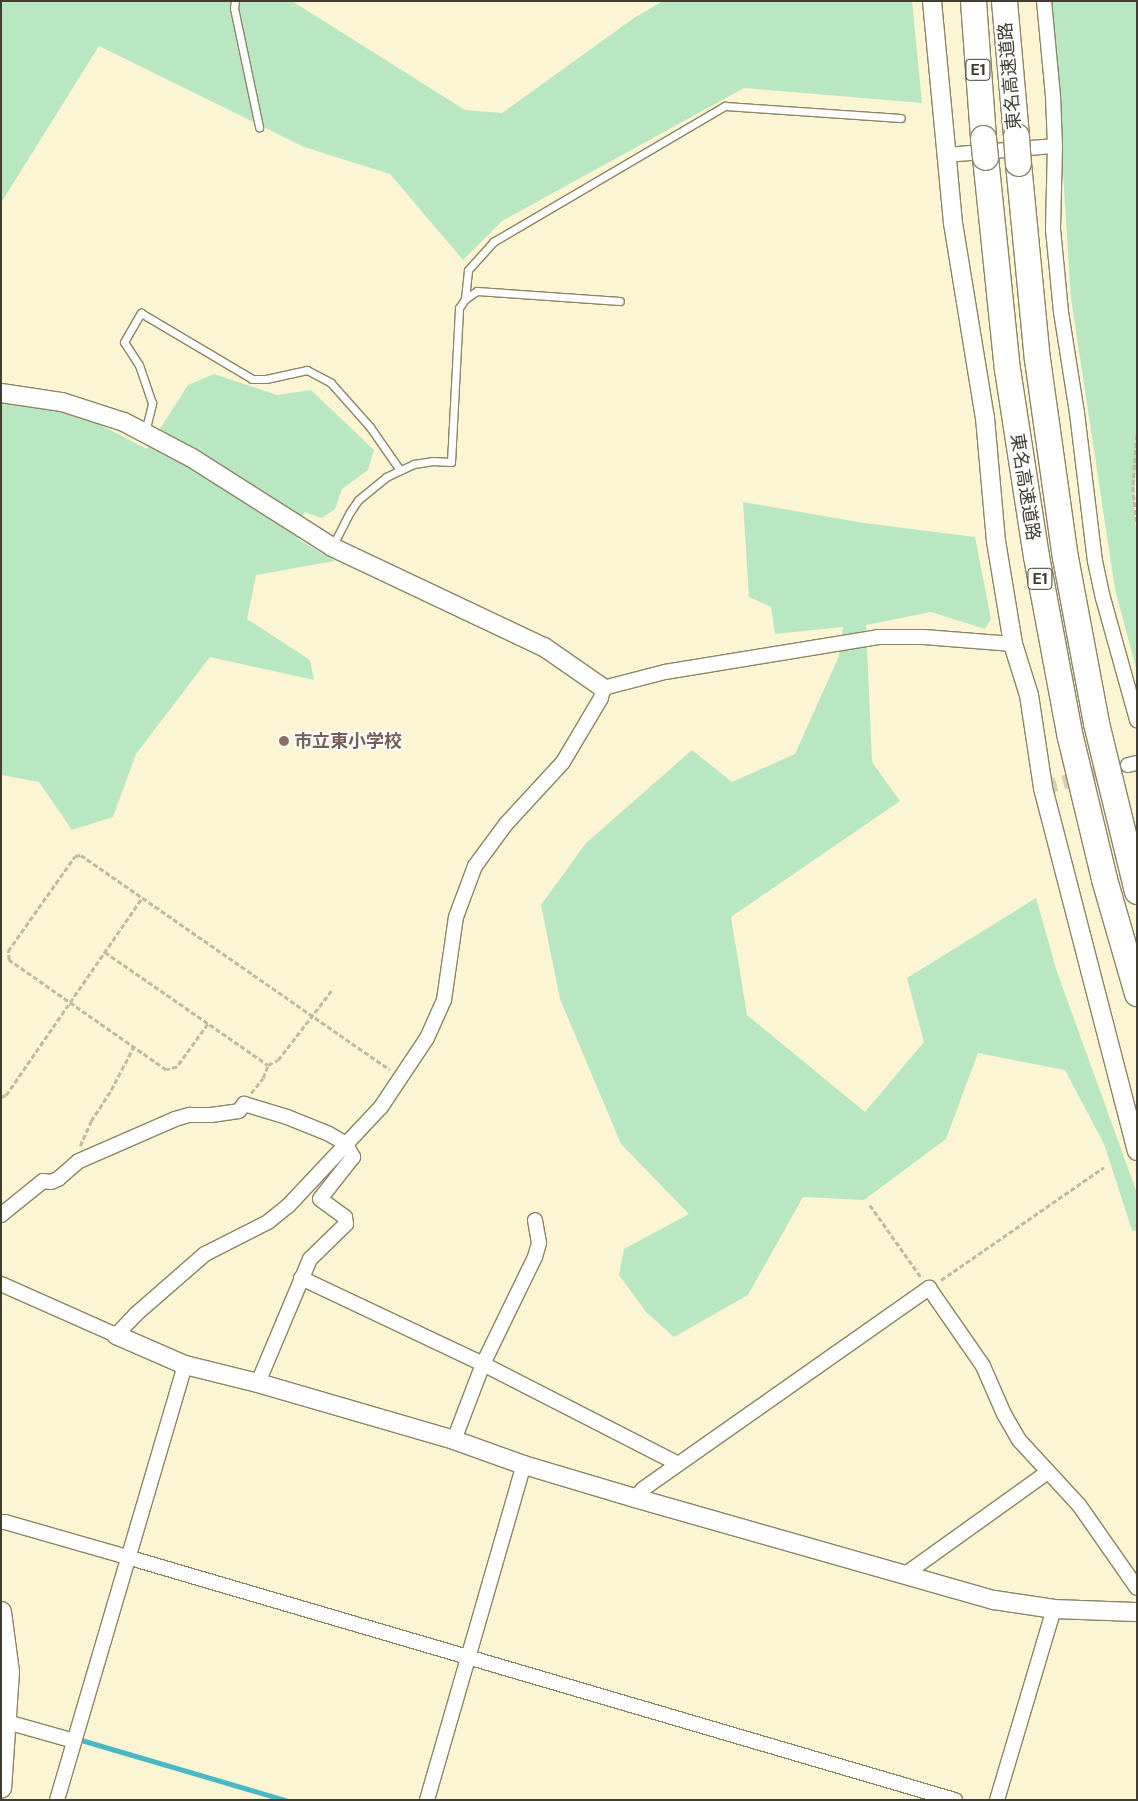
<!DOCTYPE html>
<meta charset="utf-8">
<style>
body{margin:0}
#map{position:relative;width:1138px;height:1801px;overflow:hidden;background:#fcf5d3;font-family:"DM Sans","Noto Sans JP",sans-serif}
div>[style]{position:absolute}
.green>*{inset:0;background:#b9e7c1}
.stream>*{height:4.5px;margin:-2.25px;padding:0 2.25px;transform-origin:2.25px;border-radius:2.25px;background:#49b8c4}
.minor-tunnel>*{height:14px;margin-top:-7px;transform-origin:0;background:repeating-linear-gradient(90deg,#d6d0b2 0 14px,transparent 0 21px)}
.path>*{height:2.5px;margin-top:-1.25px;transform-origin:0;background:repeating-linear-gradient(90deg,#c0ba9f 0 5px,transparent 0 7.5px)}
.roads{filter:drop-shadow(1px 0 #8b8566) drop-shadow(-1px 0 #8b8566) drop-shadow(0 1px #8b8566) drop-shadow(0 -1px #8b8566)}
.service>*{height:7px;margin:-3.5px;padding:0 3.5px;transform-origin:3.5px;border-radius:3.5px;background:#fff}
.minor>*{height:14px;margin:-7px;padding:0 7px;transform-origin:7px;border-radius:7px;background:#fff}
.tertiary>*{height:18px;margin:-9px;padding:0 9px;transform-origin:9px;border-radius:9px;background:#fff}
.secondary>*{height:20px;margin:-10px;padding:0 10px;transform-origin:10px;border-radius:10px;background:#fff}
.motorway>*{height:25px;margin:-12.5px;padding:0 12.5px;transform-origin:12.5px;border-radius:12.5px;background:#fff}
.bridges{filter:drop-shadow(1px 0 #8b8566) drop-shadow(-1px 0 #8b8566) drop-shadow(0 1px #8b8566) drop-shadow(0 -1px #8b8566)}
.motorway-bridge>*{height:25px;margin:-12.5px;padding:0 12.5px;transform-origin:12.5px;border-radius:12.5px;background:#fff}
.dots>*{width:14px;height:14px;translate:-50% -50%;box-sizing:border-box;border:2px solid #fff;border-radius:50%}
span{translate:-50% -50%;white-space:nowrap;text-align:center;line-height:1.15;-webkit-text-stroke:4px #fff;paint-order:stroke}
.shield-label span{padding:1px 4px;background:#fff;border:1px solid;border-radius:4px;-webkit-text-stroke-width:0}
.shield-label{font-size:16px;color:#403d30;font-weight:700}
.street-label{font-size:18px;color:#403d30}
.education-label{font-size:18px;color:#785e54;font-weight:700}
.left{translate:0 -50%;text-align:left}
.frame{position:absolute;inset:0;border:2px solid #403d30;pointer-events:none}
</style>
<div id="map">
<div class="green">
<i style="clip-path:polygon(1px 1px,292px 1px,465px 110px,502px 113px,634px 18px,663px 1px,912px 1px,922px 103px,744px 88px,502px 221px,463px 260px,390px 174px,304px 147px,99px 46px,1px 203px)"></i>
<i style="clip-path:polygon(1052px 1px,1137px 1px,1137px 439px,1134px 510px,1137px 541px,1137px 672px,1115px 589px,1071px 298px)"></i>
<i style="clip-path:polygon(214px 374px,277px 395px,311px 390px,374px 450px,368px 470px,342px 489px,335px 509px,322px 518px,304px 512px,298px 539px,335px 561px,256px 575px,247px 619px,310px 660px,314px 680px,210px 657px,136px 754px,113px 817px,72px 830px,39px 782px,1px 775px,1px 394px,87px 418px,147px 449px,188px 385px)"></i>
<i style="clip-path:polygon(743px 502px,864px 523px,975px 537px,991px 619px,985px 629px,931px 612px,866px 625px,872px 762px,900px 801px,731px 917px,747px 1015px,865px 1112px,924px 1042px,907px 978px,1036px 898px,1057px 972px,1137px 1193px,1137px 1231px,1132px 1230px,1104px 1144px,1065px 1070px,978px 1053px,946px 1139px,864px 1200px,803px 1197px,748px 1295px,674px 1337px,646px 1312px,619px 1275px,624px 1249px,689px 1214px,621px 1144px,560px 999px,541px 905px,586px 843px,692px 750px,732px 782px,795px 754px,839px 656px,843px 627px,775px 634px,771px 607px,749px 597px)"></i>
</div>
<div class="stream">
<i style="left:78px;top:1739px;width:216px;rotate:16.4deg"></i>
</div>
<div class="minor-tunnel">
<i style="left:1043px;top:788px;width:88px;rotate:-15.1deg"></i>
</div>
<div class="path">
<i style="left:1137px;top:435px;width:52px;rotate:94.4deg"></i>
<i style="left:1133px;top:487px;width:37px;rotate:84deg"></i>
<i style="left:105px;top:952px;width:198px;rotate:34.7deg"></i>
<i style="left:268px;top:1065px;width:11px;rotate:-27deg"></i>
<i style="left:278px;top:1060px;width:88px;rotate:-52.4deg"></i>
<i style="left:208px;top:1024px;width:53px;rotate:125.8deg"></i>
<i style="left:177px;top:1067px;width:11px;rotate:165deg"></i>
<i style="left:166px;top:1070px;width:192px;rotate:-145deg"></i>
<i style="left:9px;top:960px;width:9px;rotate:-96deg"></i>
<i style="left:8px;top:951px;width:116px;rotate:-54.8deg"></i>
<i style="left:75px;top:856px;width:6px;rotate:-9deg"></i>
<i style="left:81px;top:855px;width:376px;rotate:34.8deg"></i>
<i style="left:251px;top:1093px;width:19px;rotate:-51deg"></i>
<i style="left:263px;top:1078px;width:14px;rotate:-69deg"></i>
<i style="left:1px;top:1097px;width:5px;rotate:-22deg"></i>
<i style="left:6px;top:1095px;width:239px;rotate:-55.4deg"></i>
<i style="left:80px;top:1146px;width:27px;rotate:-66deg"></i>
<i style="left:91px;top:1121px;width:37px;rotate:-57deg"></i>
<i style="left:111px;top:1090px;width:50px;rotate:-62.4deg"></i>
<i style="left:870px;top:1205px;width:88px;rotate:54.7deg"></i>
<i style="left:941px;top:1280px;width:198px;rotate:-34.7deg"></i>
</div>
<div class="roads">
<div class="service">
<i style="left:235px;top:1px;width:7px;rotate:98deg"></i>
<i style="left:234px;top:8px;width:122px;rotate:78.1deg"></i>
<i style="left:465px;top:299px;width:29px;rotate:-84deg"></i>
<i style="left:468px;top:270px;width:38px;rotate:-48deg"></i>
<i style="left:493px;top:242px;width:269px;rotate:-30.4deg"></i>
<i style="left:725px;top:106px;width:176px;rotate:3.9deg"></i>
<i style="left:145px;top:432px;width:30px;rotate:-76deg"></i>
<i style="left:152px;top:403px;width:40px;rotate:-108.9deg"></i>
<i style="left:139px;top:365px;width:27px;rotate:-123deg"></i>
<i style="left:124px;top:342px;width:34px;rotate:-60deg"></i>
<i style="left:141px;top:313px;width:129px;rotate:30.7deg"></i>
<i style="left:252px;top:379px;width:14px"></i>
<i style="left:266px;top:379px;width:42px;rotate:-12.4deg"></i>
<i style="left:307px;top:370px;width:27px;rotate:28deg"></i>
<i style="left:331px;top:383px;width:59px;rotate:48.4deg"></i>
<i style="left:370px;top:427px;width:52px;rotate:55.1deg"></i>
<i style="left:332px;top:547px;width:39px;rotate:-63deg"></i>
<i style="left:350px;top:512px;width:14px;rotate:-56deg"></i>
<i style="left:358px;top:500px;width:36px;rotate:-39deg"></i>
<i style="left:386px;top:477px;width:31px;rotate:-25deg"></i>
<i style="left:414px;top:464px;width:18px;rotate:-9deg"></i>
<i style="left:432px;top:461px;width:19px;rotate:3deg"></i>
<i style="left:451px;top:462px;width:154px;rotate:-87deg"></i>
<i style="left:459px;top:308px;width:11px;rotate:-56deg"></i>
<i style="left:465px;top:299px;width:14px;rotate:-34deg"></i>
<i style="left:477px;top:291px;width:143px;rotate:4deg"></i>
</div>
<div class="minor">
<i style="left:1044px;top:1px;width:95px;rotate:84.6deg"></i>
<i style="left:1053px;top:96px;width:50px;rotate:87.7deg"></i>
<i style="left:1055px;top:146px;width:83px;rotate:91.4deg"></i>
<i style="left:1053px;top:229px;width:83px;rotate:84.5deg"></i>
<i style="left:1061px;top:312px;width:102px;rotate:81deg"></i>
<i style="left:1077px;top:413px;width:149px;rotate:83.1deg"></i>
<i style="left:1095px;top:561px;width:38px;rotate:78deg"></i>
<i style="left:1103px;top:598px;width:127px;rotate:74.4deg"></i>
<i style="left:947px;top:155px;width:108px;rotate:-4.8deg"></i>
<i style="left:1128px;top:765px;width:9px;rotate:-13deg"></i>
<i style="left:1px;top:1215px;width:54px;rotate:-39deg"></i>
<i style="left:43px;top:1181px;width:8px;rotate:7deg"></i>
<i style="left:51px;top:1182px;width:8px;rotate:-23deg"></i>
<i style="left:58px;top:1179px;width:28px;rotate:-41deg"></i>
<i style="left:79px;top:1161px;width:105px;rotate:-23.6deg"></i>
<i style="left:175px;top:1119px;width:15px;rotate:-16deg"></i>
<i style="left:189px;top:1115px;width:22px"></i>
<i style="left:211px;top:1115px;width:28px;rotate:-8deg"></i>
<i style="left:239px;top:1111px;width:9px;rotate:-54deg"></i>
<i style="left:244px;top:1104px;width:45px;rotate:16.8deg"></i>
<i style="left:287px;top:1117px;width:45px;rotate:22deg"></i>
<i style="left:329px;top:1134px;width:20px;rotate:30deg"></i>
<i style="left:346px;top:1144px;width:15px;rotate:62deg"></i>
<i style="left:353px;top:1157px;width:53px;rotate:128.2deg"></i>
<i style="left:320px;top:1199px;width:31px;rotate:36deg"></i>
<i style="left:345px;top:1217px;width:7px;rotate:82deg"></i>
<i style="left:346px;top:1224px;width:50px;rotate:135.8deg"></i>
<i style="left:310px;top:1259px;width:134px;rotate:112.8deg"></i>
<i style="left:301px;top:1278px;width:201px;rotate:25.3deg"></i>
<i style="left:483px;top:1364px;width:219px;rotate:27.1deg"></i>
<i style="left:1px;top:1284px;width:126px;rotate:23.9deg"></i>
<i style="left:116px;top:1335px;width:28px;rotate:-46deg"></i>
<i style="left:135px;top:1315px;width:93px;rotate:-41.1deg"></i>
<i style="left:205px;top:1254px;width:71px;rotate:-26.9deg"></i>
<i style="left:268px;top:1222px;width:26px;rotate:-39deg"></i>
<i style="left:288px;top:1206px;width:136px;rotate:-46.8deg"></i>
<i style="left:381px;top:1107px;width:83px;rotate:-56.3deg"></i>
<i style="left:427px;top:1038px;width:42px;rotate:-65.9deg"></i>
<i style="left:444px;top:1000px;width:84px;rotate:-81.8deg"></i>
<i style="left:456px;top:917px;width:54px;rotate:-69.6deg"></i>
<i style="left:475px;top:866px;width:52px;rotate:-53.6deg"></i>
<i style="left:506px;top:824px;width:84px;rotate:-47.4deg"></i>
<i style="left:563px;top:762px;width:74px;rotate:-59.3deg"></i>
<i style="left:601px;top:698px;width:10px;rotate:-79deg"></i>
<i style="left:603px;top:688px;width:64px;rotate:-14.5deg"></i>
<i style="left:665px;top:672px;width:216px;rotate:-9.3deg"></i>
<i style="left:878px;top:637px;width:46px"></i>
<i style="left:924px;top:637px;width:89px;rotate:4.5deg"></i>
<i style="left:454px;top:1440px;width:81px;rotate:-69.1deg"></i>
<i style="left:483px;top:1364px;width:119px;rotate:-64.1deg"></i>
<i style="left:535px;top:1257px;width:15px;rotate:-74deg"></i>
<i style="left:539px;top:1243px;width:23px;rotate:-100deg"></i>
<i style="left:635px;top:1498px;width:12px;rotate:-48deg"></i>
<i style="left:643px;top:1489px;width:350px;rotate:-35.1deg"></i>
<i style="left:929px;top:1288px;width:95px;rotate:55.3deg"></i>
<i style="left:983px;top:1366px;width:52px;rotate:66.4deg"></i>
<i style="left:1004px;top:1414px;width:30px;rotate:60deg"></i>
<i style="left:1019px;top:1440px;width:88px;rotate:47.3deg"></i>
<i style="left:1079px;top:1505px;width:101px;rotate:55.1deg"></i>
<i style="left:1px;top:1522px;width:4px"></i>
<i style="left:5px;top:1522px;width:127px;rotate:16deg"></i>
<i style="left:127px;top:1557px;width:863px;rotate:16.36deg"></i>
<i style="left:904px;top:1575px;width:177px;rotate:-35.6deg"></i>
<i style="left:7px;top:1722px;width:70px;rotate:15.8deg"></i>
<i style="left:57px;top:1800px;width:453px;rotate:-73.6deg"></i>
<i style="left:427px;top:1800px;width:349px;rotate:-73.9deg"></i>
<i style="left:997px;top:1800px;width:199px;rotate:-73.4deg"></i>
</div>
<div class="tertiary">
<i style="left:932px;top:1px;width:223px;rotate:84.6deg"></i>
<i style="left:953px;top:223px;width:198px;rotate:80.7deg"></i>
<i style="left:985px;top:418px;width:123px;rotate:84.9deg"></i>
<i style="left:996px;top:541px;width:104px;rotate:80.6deg"></i>
<i style="left:1013px;top:644px;width:53px;rotate:72.6deg"></i>
<i style="left:1029px;top:695px;width:94px;rotate:81.4deg"></i>
<i style="left:1043px;top:788px;width:375px;rotate:75.5deg"></i>
<i style="left:1px;top:393px;width:62px;rotate:8.4deg"></i>
<i style="left:62px;top:402px;width:65px;rotate:17.9deg"></i>
<i style="left:124px;top:422px;width:77px;rotate:27.9deg"></i>
<i style="left:192px;top:458px;width:166px;rotate:32.4deg"></i>
<i style="left:332px;top:547px;width:234px;rotate:25.3deg"></i>
<i style="left:544px;top:647px;width:72px;rotate:34.8deg"></i>
<i style="left:116px;top:1335px;width:75px;rotate:23.5deg"></i>
<i style="left:185px;top:1365px;width:75px;rotate:13.9deg"></i>
<i style="left:258px;top:1383px;width:204px;rotate:16.2deg"></i>
<i style="left:454px;top:1440px;width:74px;rotate:19.7deg"></i>
<i style="left:524px;top:1465px;width:116px;rotate:16.6deg"></i>
<i style="left:635px;top:1498px;width:373px;rotate:15.9deg"></i>
<i style="left:994px;top:1600px;width:61px;rotate:8.5deg"></i>
<i style="left:1054px;top:1609px;width:83px;rotate:2.1deg"></i>
</div>
<div class="secondary">
<i style="left:1px;top:1612px;width:61px;rotate:82.4deg"></i>
<i style="left:9px;top:1672px;width:116px;rotate:93.9deg"></i>
</div>
<div class="motorway">
<i style="left:973px;top:1px;width:137px;rotate:85.8deg"></i>
<i style="left:1004px;top:1px;width:136px;rotate:84.9deg"></i>
<i style="left:985px;top:157px;width:213px;rotate:84.1deg"></i>
<i style="left:1007px;top:369px;width:189px;rotate:81.2deg"></i>
<i style="left:1036px;top:556px;width:184px;rotate:79.4deg"></i>
<i style="left:1070px;top:737px;width:146px;rotate:76.5deg"></i>
<i style="left:1104px;top:879px;width:119px;rotate:73.9deg"></i>
<i style="left:1018px;top:163px;width:197px;rotate:84.5deg"></i>
<i style="left:1037px;top:359px;width:200px;rotate:82deg"></i>
<i style="left:1065px;top:557px;width:169px;rotate:79.4deg"></i>
<i style="left:1096px;top:723px;width:173px;rotate:76.3deg"></i>
</div>
</div>
<div class="bridges">
<div class="motorway-bridge">
<i style="left:1016px;top:136px;width:27px;rotate:86deg"></i>
<i style="left:983px;top:138px;width:19px;rotate:84deg"></i>
</div>
</div>
<div class="dots">
<i style="left:284px;top:741px;background:#8d6e63"></i>
</div>
<div class="shield-label">
<span style="left:978px;top:70px">E1</span>
<span style="left:1040px;top:579px">E1</span>
</div>
<div class="street-label">
<span style="left:1010px;top:76px;rotate:-95deg">東名高速道路</span>
<span style="left:1025px;top:487px;rotate:81deg">東名高速道路</span>
</div>
<div class="education-label">
<span class="left" style="left:294px;top:741px">市立東小学校</span>
</div>
<div class="frame"></div>
</div>
